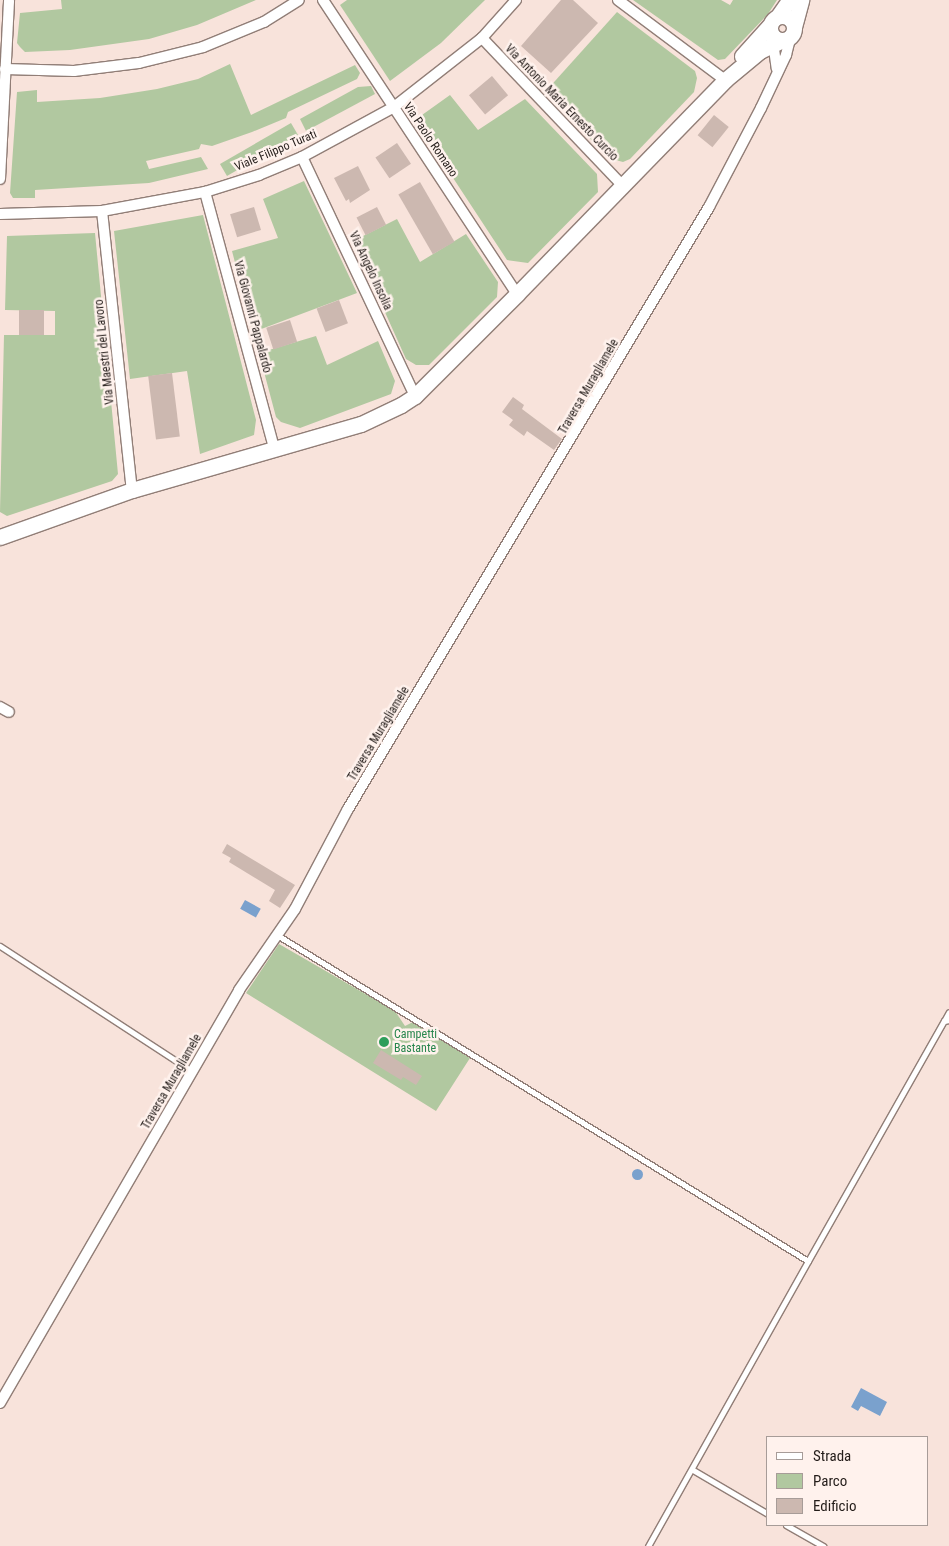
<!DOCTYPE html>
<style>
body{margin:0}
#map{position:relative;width:949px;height:1546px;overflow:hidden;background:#f8e3db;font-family:"Roboto Condensed",sans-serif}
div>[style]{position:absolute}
.green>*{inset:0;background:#b1c8a0;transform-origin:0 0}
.water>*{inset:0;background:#7aa1cd;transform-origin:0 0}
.round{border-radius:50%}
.building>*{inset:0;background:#ccb8b0;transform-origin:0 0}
.roads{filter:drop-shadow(1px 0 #917e77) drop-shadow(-1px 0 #917e77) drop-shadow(0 1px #917e77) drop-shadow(0 -1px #917e77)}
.lane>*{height:5px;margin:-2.5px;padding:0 2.5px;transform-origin:2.5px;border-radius:2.5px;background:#fff}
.street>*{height:10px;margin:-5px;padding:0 5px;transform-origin:5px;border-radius:5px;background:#fff}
.secondary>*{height:15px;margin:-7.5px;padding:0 7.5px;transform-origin:7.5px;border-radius:7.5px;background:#fff}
.secondary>.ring{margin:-7.5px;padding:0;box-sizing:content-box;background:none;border:15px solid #fff;border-radius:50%}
.dots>*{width:14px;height:14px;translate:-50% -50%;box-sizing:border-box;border:2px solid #fff2ed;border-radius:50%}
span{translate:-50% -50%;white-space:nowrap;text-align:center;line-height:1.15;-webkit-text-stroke:5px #fff2ed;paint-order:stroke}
.street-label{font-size:12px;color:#231c19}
.leisure-label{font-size:12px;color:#27864d}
.left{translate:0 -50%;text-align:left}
.legend{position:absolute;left:766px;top:1436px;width:162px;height:90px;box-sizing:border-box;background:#fff2ed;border:1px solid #a79c98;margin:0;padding:6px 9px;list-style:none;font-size:15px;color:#231c19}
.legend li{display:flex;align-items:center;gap:10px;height:25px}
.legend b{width:25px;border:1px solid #a79c98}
</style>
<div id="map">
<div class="green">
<i style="clip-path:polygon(61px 0,256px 0,197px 25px,149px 39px,70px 50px,25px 52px,20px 47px,17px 43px,20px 13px,62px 9px)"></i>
<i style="clip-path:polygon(347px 0,485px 0,441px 43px,390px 81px,340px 5px)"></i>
<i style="clip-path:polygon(633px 0,721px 0,730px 5px,733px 0,777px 0,768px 14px,725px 59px,718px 60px)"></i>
<i style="clip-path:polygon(617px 12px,695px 71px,697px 78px,694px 92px,630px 159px,623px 162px,608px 158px,546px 91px)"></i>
<i style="clip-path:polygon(230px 64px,251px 115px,355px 65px,360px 73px,357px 79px,288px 112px,286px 118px,252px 132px,212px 146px,201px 144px,199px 149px,146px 161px,149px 169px,201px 157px,208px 169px,149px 183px,35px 190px,35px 198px,13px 198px,10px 193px,17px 92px,37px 90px,37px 102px,100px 98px,157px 89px,198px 79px)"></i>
<i style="clip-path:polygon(371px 86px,375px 94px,306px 131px,300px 119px,358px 87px)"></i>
<i style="clip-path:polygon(450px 95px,478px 130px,525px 99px,597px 174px,598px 192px,528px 263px,507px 260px,415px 120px)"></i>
<i style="left:291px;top:123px;width:14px;height:82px;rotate:60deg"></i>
<i style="clip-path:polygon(304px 181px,357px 293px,253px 332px,232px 251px,278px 238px,263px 199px)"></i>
<i style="clip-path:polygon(203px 215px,256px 420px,254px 435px,200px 454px,187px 371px,130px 379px,114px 231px)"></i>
<i style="clip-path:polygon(397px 219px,420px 262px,466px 234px,498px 282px,497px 297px,429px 365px,416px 365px,406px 359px,353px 241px)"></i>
<i style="clip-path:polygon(95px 233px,118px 474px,112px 481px,7px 516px,0 512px,4px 335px,55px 335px,55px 311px,5px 310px,7px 236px)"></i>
<i style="clip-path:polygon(316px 336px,327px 365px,378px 341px,395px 381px,391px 394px,300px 428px,281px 422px,276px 417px,259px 353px)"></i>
<i style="clip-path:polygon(279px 944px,395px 1011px,405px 1026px,413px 1022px,470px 1058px,436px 1111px,246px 993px)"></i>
</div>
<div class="water">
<i style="left:245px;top:900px;width:18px;height:10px;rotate:29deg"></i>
<i class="round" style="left:631.5px;top:1168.5px;width:11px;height:11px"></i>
<i style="clip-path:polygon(861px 1388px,887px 1402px,880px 1416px,861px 1406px,858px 1411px,851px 1407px)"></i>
</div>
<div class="building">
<i style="clip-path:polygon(561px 0,573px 0,598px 23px,551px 73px,521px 46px)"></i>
<i style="left:492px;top:76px;width:25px;height:30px;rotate:50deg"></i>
<i style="left:714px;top:115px;width:19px;height:26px;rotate:39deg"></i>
<i style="left:397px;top:143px;width:25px;height:26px;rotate:56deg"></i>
<i style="clip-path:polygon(358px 166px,370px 190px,350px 203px,349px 199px,346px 201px,334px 178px)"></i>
<i style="left:420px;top:182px;width:69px;height:25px;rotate:60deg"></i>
<i style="left:254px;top:207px;width:24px;height:25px;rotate:73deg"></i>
<i style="left:377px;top:207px;width:20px;height:23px;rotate:63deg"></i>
<i style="left:339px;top:300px;width:25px;height:24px;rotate:69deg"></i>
<i style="left:19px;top:310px;width:25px;height:25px"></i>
<i style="left:290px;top:320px;width:23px;height:25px;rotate:72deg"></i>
<i style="left:172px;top:373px;width:64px;height:24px;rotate:83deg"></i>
<i style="clip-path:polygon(513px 397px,524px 405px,522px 409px,562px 439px,554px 450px,527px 431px,524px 436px,509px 425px,513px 420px,502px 412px)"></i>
<i style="clip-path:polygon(227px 844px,295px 885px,280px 908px,269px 901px,275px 890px,229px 862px,231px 858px,222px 853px)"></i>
<i style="clip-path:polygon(381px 1050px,422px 1076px,416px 1085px,403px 1077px,401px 1080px,373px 1063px)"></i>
</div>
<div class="roads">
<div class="lane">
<i style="left:277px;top:935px;width:623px;rotate:31.55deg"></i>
<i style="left:808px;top:1261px;width:327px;rotate:119.3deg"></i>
<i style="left:0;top:946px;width:229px;rotate:33.1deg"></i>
<i style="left:944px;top:1021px;width:10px;rotate:-61deg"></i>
<i style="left:808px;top:1261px;width:276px;rotate:-60.5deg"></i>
<i style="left:944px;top:1021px;width:5px;rotate:-11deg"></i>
<i style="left:693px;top:1470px;width:87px;rotate:30.4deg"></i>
<i style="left:786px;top:1525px;width:43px;rotate:29.6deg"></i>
</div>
<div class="street">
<i style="left:323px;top:0;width:352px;rotate:56.6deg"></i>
<i style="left:618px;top:0;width:134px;rotate:36.8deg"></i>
<i style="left:772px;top:35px;width:34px;rotate:82deg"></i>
<i style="left:482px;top:38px;width:203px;rotate:46.4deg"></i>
<i style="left:5px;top:69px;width:69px;rotate:1.7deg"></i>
<i style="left:74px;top:71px;width:65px;rotate:-7deg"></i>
<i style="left:139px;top:63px;width:66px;rotate:-14deg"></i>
<i style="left:203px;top:47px;width:66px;rotate:-22.3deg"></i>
<i style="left:264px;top:22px;width:41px;rotate:-32.2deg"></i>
<i style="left:302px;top:157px;width:264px;rotate:64.7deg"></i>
<i style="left:0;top:179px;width:179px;rotate:-87.1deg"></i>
<i style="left:205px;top:192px;width:265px;rotate:74.9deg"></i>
<i style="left:102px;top:211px;width:281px;rotate:83.9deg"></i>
<i style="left:0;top:214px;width:102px;rotate:-1.7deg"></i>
<i style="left:102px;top:211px;width:105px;rotate:-10.5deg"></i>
<i style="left:205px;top:192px;width:57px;rotate:-17.5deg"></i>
<i style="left:259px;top:175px;width:47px;rotate:-22.7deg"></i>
<i style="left:302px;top:157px;width:105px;rotate:-28.5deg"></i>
<i style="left:394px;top:107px;width:112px;rotate:-38.1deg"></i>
<i style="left:482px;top:38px;width:51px;rotate:-48.2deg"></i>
<i style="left:0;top:707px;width:10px;rotate:29deg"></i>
<i style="left:0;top:1403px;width:477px;rotate:-59.9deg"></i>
<i style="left:239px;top:990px;width:98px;rotate:-55.3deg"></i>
<i style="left:295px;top:909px;width:113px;rotate:-62.1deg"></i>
<i style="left:348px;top:809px;width:702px;rotate:-59.05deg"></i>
<i style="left:709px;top:207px;width:112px;rotate:-62.3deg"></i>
<i style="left:761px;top:108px;width:59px;rotate:-64.7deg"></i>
<i style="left:786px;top:55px;width:21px;rotate:-76deg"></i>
</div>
<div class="secondary">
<i class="ring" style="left:770px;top:16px;width:9px;height:9px"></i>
<i style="left:778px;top:16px;width:19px;rotate:-55deg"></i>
<i style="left:794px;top:27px;width:28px;rotate:-75deg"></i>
<i style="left:742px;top:56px;width:40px;rotate:-48deg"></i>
<i style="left:0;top:537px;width:140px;rotate:-19.6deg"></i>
<i style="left:132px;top:490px;width:238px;rotate:-16.1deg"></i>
<i style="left:361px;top:424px;width:44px;rotate:-25.4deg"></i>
<i style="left:401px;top:405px;width:17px;rotate:-33deg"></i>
<i style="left:415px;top:396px;width:144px;rotate:-45deg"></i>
<i style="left:517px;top:294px;width:298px;rotate:-45.8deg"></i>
<i style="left:725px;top:80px;width:45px;rotate:-39.6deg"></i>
<i style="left:760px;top:51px;width:25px;rotate:-26deg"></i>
</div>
</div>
<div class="dots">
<i style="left:384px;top:1042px;background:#2e9e5b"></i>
</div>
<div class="street-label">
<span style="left:561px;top:103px;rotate:46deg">Via Antonio Maria Ernesto Curcio</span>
<span style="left:430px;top:140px;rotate:56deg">Via Paolo Romano</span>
<span style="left:276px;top:151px;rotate:-23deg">Viale Filippo Turati</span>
<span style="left:370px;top:271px;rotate:65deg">Via Angelo Insolia</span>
<span style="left:252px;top:317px;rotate:75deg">Via Giovanni Pappalardo</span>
<span style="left:105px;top:352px;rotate:-96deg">Via Maestri del Lavoro</span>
<span style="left:589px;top:387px;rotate:-60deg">Traversa Muragliamele</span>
<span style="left:379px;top:734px;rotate:-59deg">Traversa Muragliamele</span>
<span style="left:172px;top:1082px;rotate:-60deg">Traversa Muragliamele</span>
</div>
<div class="leisure-label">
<span class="left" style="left:394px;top:1042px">Campetti<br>Bastante</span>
</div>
<ul class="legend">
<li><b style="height:6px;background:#fff"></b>Strada</li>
<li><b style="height:14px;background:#b1c8a0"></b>Parco</li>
<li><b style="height:14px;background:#ccb8b0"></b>Edificio</li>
</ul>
</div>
